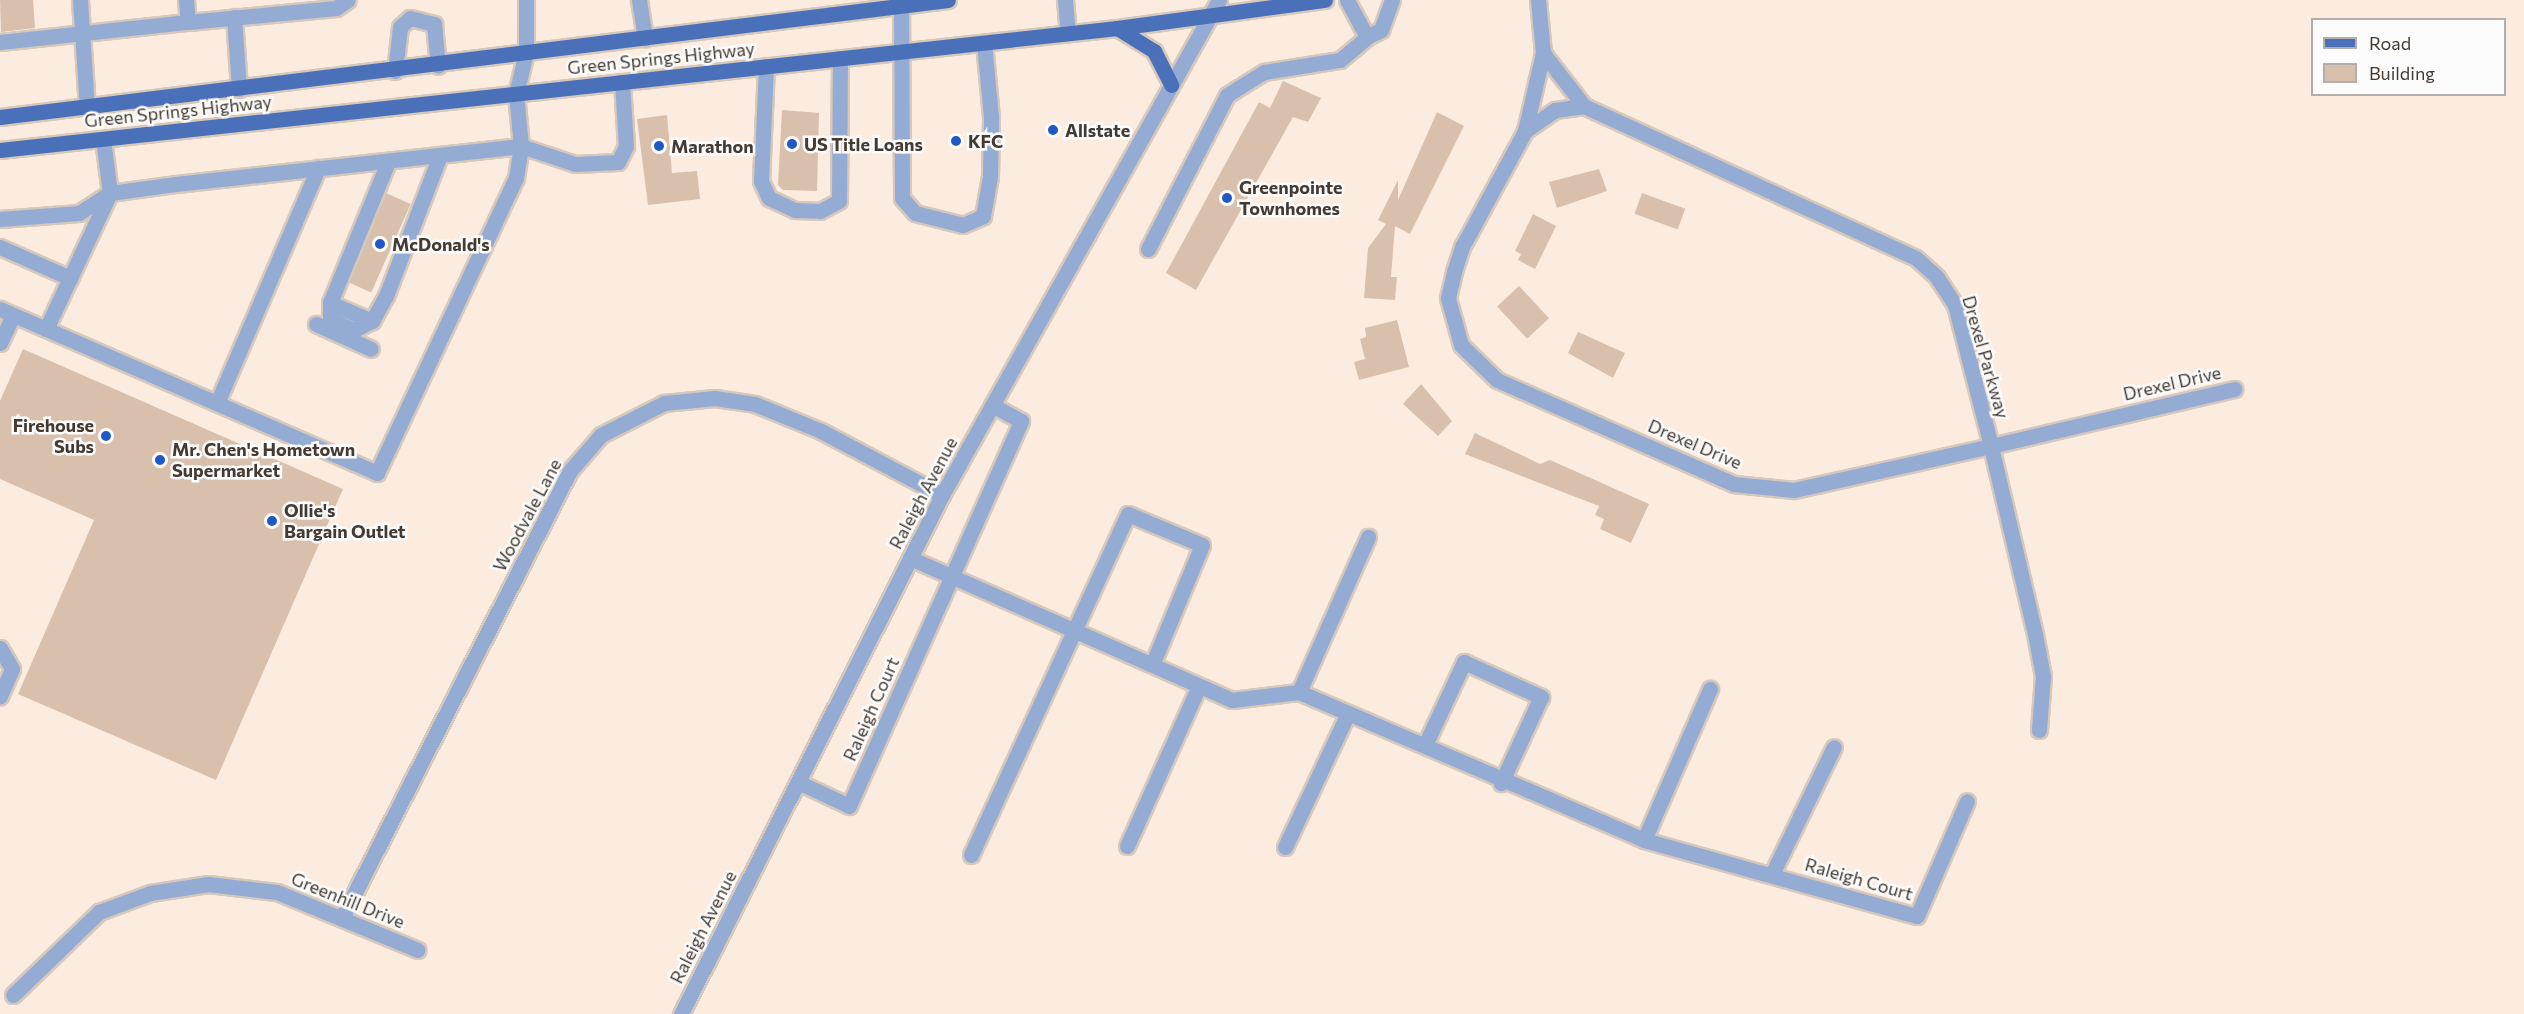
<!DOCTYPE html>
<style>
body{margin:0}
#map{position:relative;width:2524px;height:1014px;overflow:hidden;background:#fbecdf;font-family:Commissioner,sans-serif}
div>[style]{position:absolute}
.building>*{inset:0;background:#d9c0ac;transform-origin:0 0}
.roads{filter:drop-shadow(2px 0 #d7c8bc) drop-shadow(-2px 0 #d7c8bc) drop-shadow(0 2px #d7c8bc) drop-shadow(0 -2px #d7c8bc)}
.minor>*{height:15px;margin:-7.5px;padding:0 7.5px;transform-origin:7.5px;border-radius:7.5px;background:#94abd4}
.major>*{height:15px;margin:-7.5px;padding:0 7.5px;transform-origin:7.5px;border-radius:7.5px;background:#4970b8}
.dots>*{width:16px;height:16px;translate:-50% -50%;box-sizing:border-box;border:3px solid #fcfcfc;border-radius:50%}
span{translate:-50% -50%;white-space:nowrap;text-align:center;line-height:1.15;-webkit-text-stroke:5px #fcfcfc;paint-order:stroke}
.street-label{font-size:18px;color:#453a32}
.poi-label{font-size:18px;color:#453a32;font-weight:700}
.left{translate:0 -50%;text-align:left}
.right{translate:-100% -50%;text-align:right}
.legend{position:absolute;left:2311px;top:18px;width:195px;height:78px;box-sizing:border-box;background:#fcfcfc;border:2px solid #b3aeab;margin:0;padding:8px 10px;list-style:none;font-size:18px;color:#453a32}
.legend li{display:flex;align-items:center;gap:12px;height:30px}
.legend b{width:30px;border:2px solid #b3aeab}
</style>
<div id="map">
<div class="building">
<i style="clip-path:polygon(0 0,33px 0,35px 28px,1px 32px)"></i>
<i style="clip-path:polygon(1283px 81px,1321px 98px,1308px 122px,1293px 117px,1196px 290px,1166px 273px,1259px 102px,1270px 108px)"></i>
<i style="clip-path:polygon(782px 110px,819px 113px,817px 191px,783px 190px,778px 185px)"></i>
<i style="clip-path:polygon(1437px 112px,1464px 126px,1410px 234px,1395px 226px,1391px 277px,1397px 277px,1395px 300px,1364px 298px,1368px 248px,1386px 224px,1378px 220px,1398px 180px,1398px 200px)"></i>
<i style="clip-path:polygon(667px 115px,672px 173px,697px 171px,700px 199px,648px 205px,637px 119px)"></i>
<i style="clip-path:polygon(1599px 169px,1607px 191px,1557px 208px,1549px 182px)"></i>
<i style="left:386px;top:193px;width:27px;height:97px;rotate:24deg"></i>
<i style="left:1642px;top:193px;width:46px;height:22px;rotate:20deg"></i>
<i style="clip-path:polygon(1533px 214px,1556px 226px,1535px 269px,1518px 260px,1521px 254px,1515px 251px)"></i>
<i style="left:1519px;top:286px;width:44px;height:30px;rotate:47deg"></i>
<i style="clip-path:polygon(1397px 320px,1409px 367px,1359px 380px,1354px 362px,1365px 359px,1360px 339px,1366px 337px,1365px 328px)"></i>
<i style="clip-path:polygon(1578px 332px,1625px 353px,1613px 378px,1568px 353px)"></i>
<i style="clip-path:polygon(23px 349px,343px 489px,216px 780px,18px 694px,94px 520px,0 479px,0 401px)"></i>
<i style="clip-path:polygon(1421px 384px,1452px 421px,1438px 436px,1403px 404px)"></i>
<i style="clip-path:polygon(1475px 433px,1540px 464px,1550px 460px,1649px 504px,1631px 543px,1600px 529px,1604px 519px,1595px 515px,1599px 506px,1465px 454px)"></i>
</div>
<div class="roads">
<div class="minor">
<i style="left:80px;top:0;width:107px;rotate:86.3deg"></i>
<i style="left:186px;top:0;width:22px;rotate:85deg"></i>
<i style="left:188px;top:22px;width:149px;rotate:-5.4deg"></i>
<i style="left:336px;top:8px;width:14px;rotate:-34deg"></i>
<i style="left:639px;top:0;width:39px;rotate:81deg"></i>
<i style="left:901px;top:0;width:198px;rotate:89.7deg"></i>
<i style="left:902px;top:198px;width:20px;rotate:49deg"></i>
<i style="left:915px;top:213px;width:49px;rotate:14deg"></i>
<i style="left:963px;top:225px;width:22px;rotate:-24deg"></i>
<i style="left:983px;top:216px;width:40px;rotate:-80deg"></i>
<i style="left:990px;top:177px;width:60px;rotate:-89deg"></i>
<i style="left:991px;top:117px;width:74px;rotate:-95.4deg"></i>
<i style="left:1065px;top:0;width:33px;rotate:85deg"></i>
<i style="left:1347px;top:0;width:42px;rotate:61.6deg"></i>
<i style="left:1367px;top:37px;width:16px;rotate:-27deg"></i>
<i style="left:1381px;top:30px;width:32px;rotate:-70deg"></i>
<i style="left:1538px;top:0;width:53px;rotate:84.6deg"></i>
<i style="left:1543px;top:53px;width:67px;rotate:52.3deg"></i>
<i style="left:234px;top:17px;width:72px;rotate:86deg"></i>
<i style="left:0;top:42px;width:189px;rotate:-6.1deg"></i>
<i style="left:766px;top:66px;width:115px;rotate:92.5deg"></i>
<i style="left:761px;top:181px;width:19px;rotate:65deg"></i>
<i style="left:769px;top:198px;width:29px;rotate:25deg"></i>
<i style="left:795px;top:210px;width:25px;rotate:2deg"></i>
<i style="left:820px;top:211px;width:21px;rotate:-28deg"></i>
<i style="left:839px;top:201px;width:143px;rotate:-89.6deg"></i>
<i style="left:395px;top:71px;width:44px;rotate:-83.5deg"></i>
<i style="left:400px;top:27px;width:13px;rotate:-42deg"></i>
<i style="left:410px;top:18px;width:25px;rotate:14deg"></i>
<i style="left:434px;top:24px;width:42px;rotate:84.6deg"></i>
<i style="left:1525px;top:131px;width:80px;rotate:-77deg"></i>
<i style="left:388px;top:162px;width:152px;rotate:112.4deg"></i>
<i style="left:330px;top:303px;width:16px;rotate:90deg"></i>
<i style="left:330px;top:319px;width:26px;rotate:25deg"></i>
<i style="left:354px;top:330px;width:20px;rotate:-27deg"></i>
<i style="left:372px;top:321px;width:29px;rotate:-61deg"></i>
<i style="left:386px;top:296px;width:151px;rotate:-69deg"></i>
<i style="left:0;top:219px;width:79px;rotate:-4.3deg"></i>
<i style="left:79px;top:213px;width:37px;rotate:-33deg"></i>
<i style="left:110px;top:193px;width:67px;rotate:-7.8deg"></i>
<i style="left:176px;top:184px;width:347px;rotate:-6.3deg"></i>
<i style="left:521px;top:146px;width:57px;rotate:18.4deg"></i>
<i style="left:575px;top:164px;width:43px;rotate:-2.7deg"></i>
<i style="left:618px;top:162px;width:18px;rotate:-63deg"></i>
<i style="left:626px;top:146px;width:64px;rotate:-93.6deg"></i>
<i style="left:0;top:247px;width:77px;rotate:23.9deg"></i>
<i style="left:1148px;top:249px;width:173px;rotate:-62.8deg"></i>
<i style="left:1227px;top:95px;width:44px;rotate:-31.9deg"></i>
<i style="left:1264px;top:72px;width:77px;rotate:-9deg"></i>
<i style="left:1340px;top:60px;width:35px;rotate:-40deg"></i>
<i style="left:330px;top:303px;width:46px;rotate:23.2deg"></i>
<i style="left:0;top:309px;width:411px;rotate:23.5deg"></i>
<i style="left:377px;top:473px;width:326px;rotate:-64.8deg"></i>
<i style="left:516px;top:178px;width:32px;rotate:-81deg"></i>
<i style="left:521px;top:146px;width:52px;rotate:-95.5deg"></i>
<i style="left:516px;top:94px;width:43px;rotate:-76.6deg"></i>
<i style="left:526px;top:52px;width:52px;rotate:-90deg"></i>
<i style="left:316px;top:324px;width:60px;rotate:24.4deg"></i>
<i style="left:46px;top:329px;width:150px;rotate:-64.8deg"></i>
<i style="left:110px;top:193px;width:54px;rotate:-97.4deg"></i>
<i style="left:0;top:343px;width:31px;rotate:-65deg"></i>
<i style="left:217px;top:403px;width:256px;rotate:-66.7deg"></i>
<i style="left:910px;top:558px;width:352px;rotate:23.8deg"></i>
<i style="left:1232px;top:700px;width:67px;rotate:-6.8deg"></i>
<i style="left:1299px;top:692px;width:170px;rotate:-66deg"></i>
<i style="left:0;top:648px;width:24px;rotate:60deg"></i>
<i style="left:12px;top:669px;width:30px;rotate:114deg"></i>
<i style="left:1299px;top:692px;width:375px;rotate:23.2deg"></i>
<i style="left:1644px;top:840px;width:283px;rotate:15.6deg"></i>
<i style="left:1917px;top:916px;width:125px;rotate:-66.5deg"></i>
<i style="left:2039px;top:730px;width:54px;rotate:-85.8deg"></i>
<i style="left:2043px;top:676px;width:43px;rotate:-100.8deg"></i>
<i style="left:2035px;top:634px;width:193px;rotate:-103.2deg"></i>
<i style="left:1991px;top:446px;width:146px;rotate:-104.3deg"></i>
<i style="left:1955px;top:305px;width:33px;rotate:-123deg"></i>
<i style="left:1937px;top:277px;width:28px;rotate:-138deg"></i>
<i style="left:1916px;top:258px;width:365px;rotate:-155.4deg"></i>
<i style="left:1584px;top:106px;width:29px;rotate:172deg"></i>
<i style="left:1555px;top:110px;width:37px;rotate:145deg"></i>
<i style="left:1525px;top:131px;width:132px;rotate:118.5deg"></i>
<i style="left:1462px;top:247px;width:26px;rotate:108deg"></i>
<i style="left:1454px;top:272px;width:27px;rotate:103deg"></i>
<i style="left:1448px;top:298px;width:49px;rotate:74.5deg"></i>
<i style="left:1461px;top:345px;width:50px;rotate:44.2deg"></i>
<i style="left:1497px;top:380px;width:259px;rotate:23.7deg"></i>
<i style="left:1734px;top:484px;width:60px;rotate:5.7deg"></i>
<i style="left:1794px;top:490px;width:202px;rotate:-12.6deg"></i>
<i style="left:1991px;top:446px;width:250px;rotate:-13.2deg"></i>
<i style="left:1425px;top:745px;width:92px;rotate:-64.8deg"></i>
<i style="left:1464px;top:662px;width:85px;rotate:24.4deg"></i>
<i style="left:1541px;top:697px;width:95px;rotate:114.9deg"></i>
<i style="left:798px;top:782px;width:56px;rotate:25.2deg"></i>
<i style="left:849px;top:806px;width:422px;rotate:-65.9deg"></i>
<i style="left:1021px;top:421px;width:33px;rotate:-151deg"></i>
<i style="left:1644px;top:840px;width:165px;rotate:-66.4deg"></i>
<i style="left:1127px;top:846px;width:175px;rotate:-65.8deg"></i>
<i style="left:1285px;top:847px;width:148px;rotate:-64.8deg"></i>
<i style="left:971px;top:855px;width:375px;rotate:-65.3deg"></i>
<i style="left:1128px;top:514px;width:80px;rotate:22.7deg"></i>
<i style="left:1202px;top:545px;width:128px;rotate:112.6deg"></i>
<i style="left:1772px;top:874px;width:141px;rotate:-64deg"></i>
<i style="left:343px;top:916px;width:498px;rotate:-63deg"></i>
<i style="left:569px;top:472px;width:49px;rotate:-49.1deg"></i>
<i style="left:601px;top:435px;width:71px;rotate:-26.9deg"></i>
<i style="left:664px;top:403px;width:51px;rotate:-5.6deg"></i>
<i style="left:715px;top:398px;width:40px;rotate:8.5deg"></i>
<i style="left:755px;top:404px;width:71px;rotate:22.2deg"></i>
<i style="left:821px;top:431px;width:137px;rotate:27.9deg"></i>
<i style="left:13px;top:995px;width:120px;rotate:-44deg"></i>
<i style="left:99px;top:912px;width:54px;rotate:-20.4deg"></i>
<i style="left:150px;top:893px;width:59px;rotate:-8.8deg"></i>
<i style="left:208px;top:884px;width:69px;rotate:6.6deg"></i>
<i style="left:277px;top:892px;width:152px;rotate:22.4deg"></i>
<i style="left:681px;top:1014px;width:581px;rotate:-63.3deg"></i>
<i style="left:942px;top:495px;width:567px;rotate:-60.77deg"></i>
</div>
<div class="major">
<i style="left:1117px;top:28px;width:44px;rotate:31.9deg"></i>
<i style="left:1154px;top:51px;width:38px;rotate:63deg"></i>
<i style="left:0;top:117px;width:955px;rotate:-7.04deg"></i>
<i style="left:0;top:150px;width:1124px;rotate:-6.23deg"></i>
<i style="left:1117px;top:28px;width:210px;rotate:-7.7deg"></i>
</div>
</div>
<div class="dots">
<i style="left:1053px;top:130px;background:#2059c6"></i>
<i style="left:956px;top:141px;background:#2059c6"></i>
<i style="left:792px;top:144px;background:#2059c6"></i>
<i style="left:659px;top:146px;background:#2059c6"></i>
<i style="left:1227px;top:198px;background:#2059c6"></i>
<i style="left:380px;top:244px;background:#2059c6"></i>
<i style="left:106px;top:436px;background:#2059c6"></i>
<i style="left:160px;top:460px;background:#2059c6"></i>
<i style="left:272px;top:521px;background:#2059c6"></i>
</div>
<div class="street-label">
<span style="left:661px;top:58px;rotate:-6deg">Green Springs Highway</span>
<span style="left:178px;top:111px;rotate:-6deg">Green Springs Highway</span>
<span style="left:1986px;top:357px;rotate:74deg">Drexel Parkway</span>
<span style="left:2172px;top:383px;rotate:-13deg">Drexel Drive</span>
<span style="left:1695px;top:444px;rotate:23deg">Drexel Drive</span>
<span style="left:923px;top:493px;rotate:-62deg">Raleigh Avenue</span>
<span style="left:527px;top:515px;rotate:-62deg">Woodvale Lane</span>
<span style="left:871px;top:709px;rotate:-66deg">Raleigh Court</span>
<span style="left:1859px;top:879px;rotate:16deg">Raleigh Court</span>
<span style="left:348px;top:900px;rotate:22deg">Greenhill Drive</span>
<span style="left:703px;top:927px;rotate:-63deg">Raleigh Avenue</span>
</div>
<div class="poi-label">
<span class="left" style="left:1065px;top:130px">Allstate</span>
<span class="left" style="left:968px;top:141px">KFC</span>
<span class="left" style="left:804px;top:144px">US Title Loans</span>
<span class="left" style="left:671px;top:146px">Marathon</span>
<span class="left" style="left:1239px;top:198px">Greenpointe<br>Townhomes</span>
<span class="left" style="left:392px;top:244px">McDonald's</span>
<span class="right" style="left:94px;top:436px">Firehouse<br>Subs</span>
<span class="left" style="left:172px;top:460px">Mr. Chen's Hometown<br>Supermarket</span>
<span class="left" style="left:284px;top:521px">Ollie's<br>Bargain Outlet</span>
</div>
<ul class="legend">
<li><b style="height:8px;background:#4970b8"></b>Road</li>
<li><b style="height:16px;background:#d9c0ac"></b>Building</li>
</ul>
</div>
